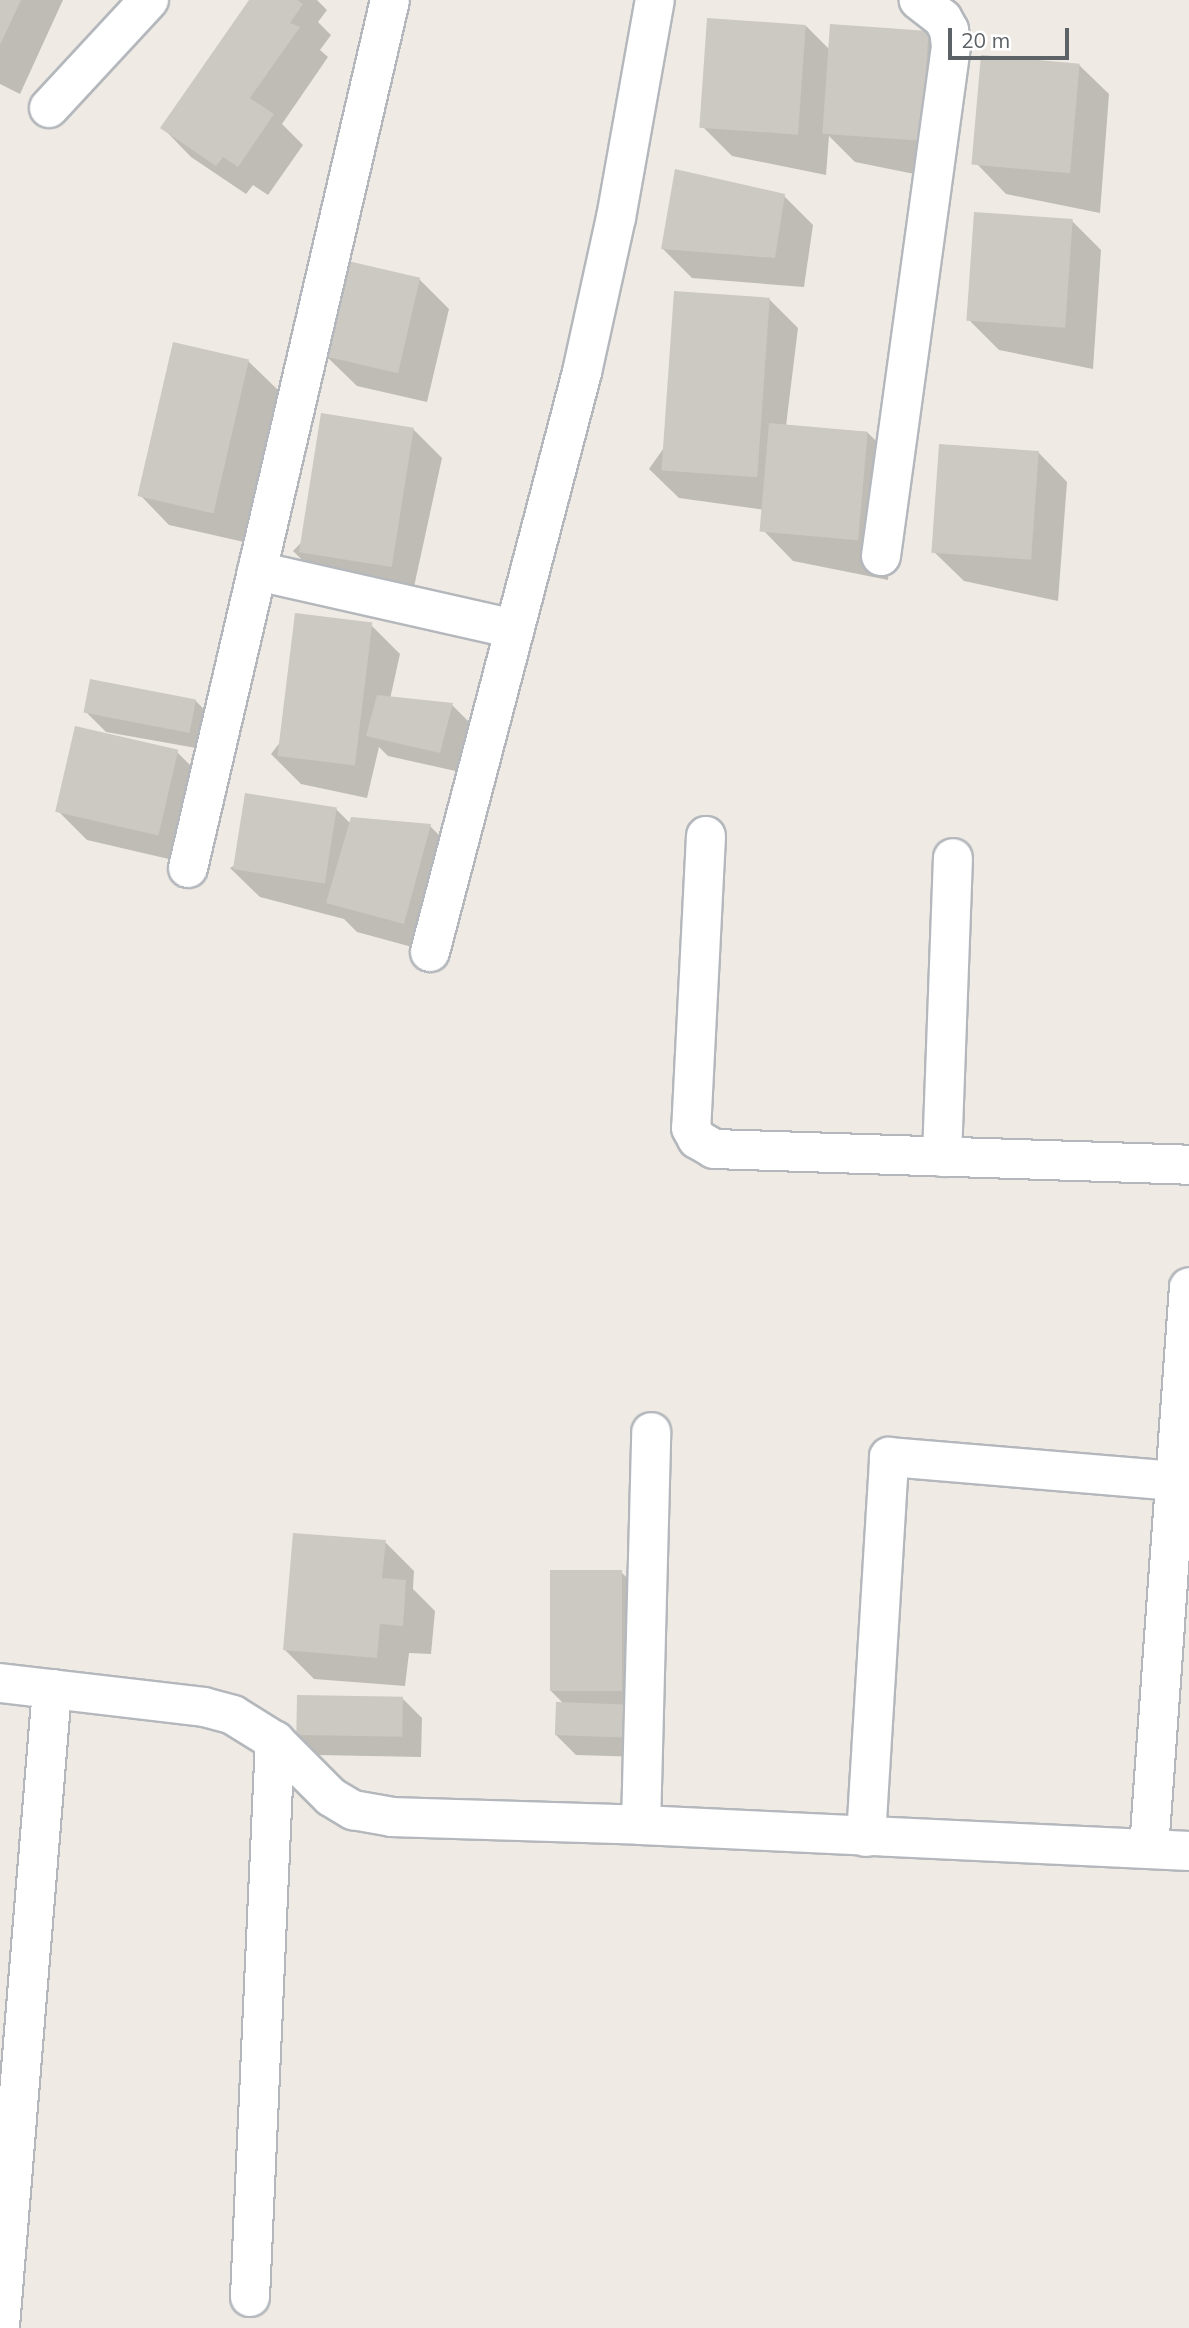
<!DOCTYPE html>
<style>
body{margin:0}
#map{position:relative;width:1189px;height:2328px;overflow:hidden;background:#efebe4;font-family:Mulish,sans-serif}
div>[style]{position:absolute}
.shadow>*{inset:0;background:#0003}
.building>*{inset:0;background:#ccc8c2;transform-origin:0 0}
.roads{filter:drop-shadow(2px 0 #b4b8bc) drop-shadow(-2px 0 #b4b8bc) drop-shadow(0 2px #b4b8bc) drop-shadow(0 -2px #b4b8bc)}
.street>*{height:38px;margin:-19px;padding:0 19px;transform-origin:19px;border-radius:19px;background:#fff}
span{translate:-50% -50%;white-space:nowrap;text-align:center;line-height:1.15;-webkit-text-stroke:6px #fff;paint-order:stroke}
.scale{position:absolute;left:948px;top:28px;width:121px;height:32px;box-sizing:border-box;border:4px solid #5c6265;border-top:0;padding-left:9px;font-size:21px;line-height:24px;white-space:nowrap;color:#5c6265;-webkit-text-stroke:5px #fff;paint-order:stroke}
</style>
<div id="map">
<div class="shadow">
<i style="clip-path:polygon(0 0,63px 0,20px 94px,0 84px)"></i>
<i style="clip-path:polygon(251px 0,317px 0,327px 10px,318px 22px,331px 35px,320px 50px,328px 57px,282px 124px,303px 145px,268px 195px,253px 185px,246px 194px,191px 157px,162px 127px)"></i>
<i style="clip-path:polygon(806px 26px,831px 51px,929px 33px,958px 62px,949px 181px,855px 162px,829px 136px,826px 175px,732px 156px,703px 127px)"></i>
<i style="clip-path:polygon(1079px 65px,1109px 94px,1100px 213px,1006px 194px,977px 164px)"></i>
<i style="clip-path:polygon(784px 196px,813px 225px,804px 287px,692px 278px,662px 248px)"></i>
<i style="clip-path:polygon(1072px 221px,1101px 250px,1093px 369px,999px 350px,969px 320px)"></i>
<i style="clip-path:polygon(419px 279px,449px 309px,427px 402px,357px 386px,327px 357px)"></i>
<i style="clip-path:polygon(769px 299px,798px 328px,786px 426px,867px 432px,897px 462px,888px 580px,793px 561px,764px 531px,765px 510px,679px 498px,649px 469px)"></i>
<i style="clip-path:polygon(248px 361px,278px 390px,244px 542px,169px 525px,140px 495px)"></i>
<i style="clip-path:polygon(413px 429px,442px 458px,412px 596px,323px 580px,293px 551px)"></i>
<i style="clip-path:polygon(1038px 452px,1067px 482px,1058px 601px,964px 581px,934px 552px)"></i>
<i style="clip-path:polygon(371px 625px,400px 654px,390px 699px,452px 705px,472px 725px,460px 772px,388px 756px,379px 747px,367px 798px,301px 784px,271px 754px)"></i>
<i style="clip-path:polygon(195px 700px,215px 721px,213px 751px,106px 732px,86px 712px)"></i>
<i style="clip-path:polygon(177px 752px,206px 781px,186px 863px,87px 840px,58px 811px)"></i>
<i style="clip-path:polygon(336px 809px,351px 824px,430px 826px,459px 855px,434px 953px,357px 932px,344px 919px,260px 897px,230px 868px)"></i>
<i style="clip-path:polygon(385px 1542px,414px 1571px,413px 1589px,435px 1611px,431px 1654px,409px 1653px,405px 1686px,314px 1679px,285px 1650px)"></i>
<i style="clip-path:polygon(621px 1572px,651px 1601px,643px 1757px,576px 1755px,556px 1735px,564px 1704px,550px 1690px)"></i>
<i style="clip-path:polygon(402px 1698px,422px 1718px,421px 1757px,318px 1755px,298px 1734px)"></i>
</div>
<div class="building">
<i style="clip-path:polygon(0 0,21px 0,0 45px)"></i>
<i style="clip-path:polygon(249px 0,297px 0,303px 4px,290px 23px,300px 27px,250px 98px,274px 114px,238px 167px,223px 157px,216px 166px,160px 128px)"></i>
<i style="left:707px;top:18px;width:99px;height:110px;rotate:4deg"></i>
<i style="left:830px;top:24px;width:99px;height:110px;rotate:4deg"></i>
<i style="left:981px;top:55px;width:99px;height:110px;rotate:5deg"></i>
<i style="clip-path:polygon(675px 169px,785px 194px,775px 258px,661px 249px)"></i>
<i style="left:974px;top:212px;width:99px;height:109px;rotate:4deg"></i>
<i style="left:348px;top:261px;width:74px;height:98px;rotate:13deg"></i>
<i style="left:674px;top:291px;width:96px;height:180px;rotate:4deg"></i>
<i style="left:173px;top:342px;width:78px;height:158px;rotate:13deg"></i>
<i style="left:321px;top:413px;width:94px;height:141px;rotate:9deg"></i>
<i style="left:769px;top:423px;width:99px;height:109px;rotate:5deg"></i>
<i style="left:939px;top:444px;width:100px;height:109px;rotate:4deg"></i>
<i style="left:295px;top:613px;width:78px;height:144px;rotate:7deg"></i>
<i style="left:90px;top:679px;width:108px;height:34px;rotate:11deg"></i>
<i style="clip-path:polygon(377px 695px,453px 703px,440px 753px,366px 736px)"></i>
<i style="left:75px;top:726px;width:106px;height:88px;rotate:13deg"></i>
<i style="left:245px;top:793px;width:93px;height:77px;rotate:9deg"></i>
<i style="clip-path:polygon(351px 817px,431px 824px,404px 924px,326px 903px)"></i>
<i style="clip-path:polygon(293px 1533px,386px 1540px,382px 1578px,406px 1580px,403px 1626px,380px 1624px,377px 1658px,283px 1650px)"></i>
<i style="left:550px;top:1570px;width:72px;height:121px"></i>
<i style="left:297px;top:1695px;width:106px;height:40px;rotate:1deg"></i>
<i style="left:556px;top:1702px;width:69px;height:33px;rotate:2deg"></i>
</div>
<div class="roads">
<div class="street">
<i style="left:49px;top:108px;width:147px;rotate:-47.2deg"></i>
<i style="left:881px;top:556px;width:515px;rotate:-82.18deg"></i>
<i style="left:951px;top:46px;width:16px;rotate:-97deg"></i>
<i style="left:949px;top:30px;width:13px;rotate:-119deg"></i>
<i style="left:943px;top:19px;width:31px;rotate:-142deg"></i>
<i style="left:257px;top:571px;width:264px;rotate:12.7deg"></i>
<i style="left:706px;top:836px;width:292px;rotate:92.9deg"></i>
<i style="left:691px;top:1128px;width:13px;rotate:61deg"></i>
<i style="left:697px;top:1139px;width:20px;rotate:30deg"></i>
<i style="left:714px;top:1149px;width:475px;rotate:1.9deg"></i>
<i style="left:188px;top:868px;width:891px;rotate:-76.9deg"></i>
<i style="left:430px;top:952px;width:600px;rotate:-75.31deg"></i>
<i style="left:582px;top:372px;width:158px;rotate:-77.6deg"></i>
<i style="left:616px;top:218px;width:221px;rotate:-79.9deg"></i>
<i style="left:942px;top:1157px;width:299px;rotate:-87.9deg"></i>
<i style="left:0;top:1683px;width:205px;rotate:6.7deg"></i>
<i style="left:204px;top:1707px;width:30px;rotate:15deg"></i>
<i style="left:233px;top:1715px;width:49px;rotate:31.8deg"></i>
<i style="left:275px;top:1741px;width:79px;rotate:45deg"></i>
<i style="left:331px;top:1797px;width:26px;rotate:31deg"></i>
<i style="left:353px;top:1810px;width:39px;rotate:10deg"></i>
<i style="left:391px;top:1817px;width:250px;rotate:1.8deg"></i>
<i style="left:641px;top:1825px;width:549px;rotate:2.72deg"></i>
<i style="left:641px;top:1825px;width:393px;rotate:-88.5deg"></i>
<i style="left:866px;top:1837px;width:381px;rotate:-86.5deg"></i>
<i style="left:889px;top:1457px;width:289px;rotate:4.8deg"></i>
<i style="left:1149px;top:1849px;width:563px;rotate:-85.93deg"></i>
<i style="left:250px;top:2297px;width:557px;rotate:-87.43deg"></i>
<i style="left:0;top:2326px;width:639px;rotate:-85.33deg"></i>
</div>
</div>
<div class="scale">20 m</div>
</div>
